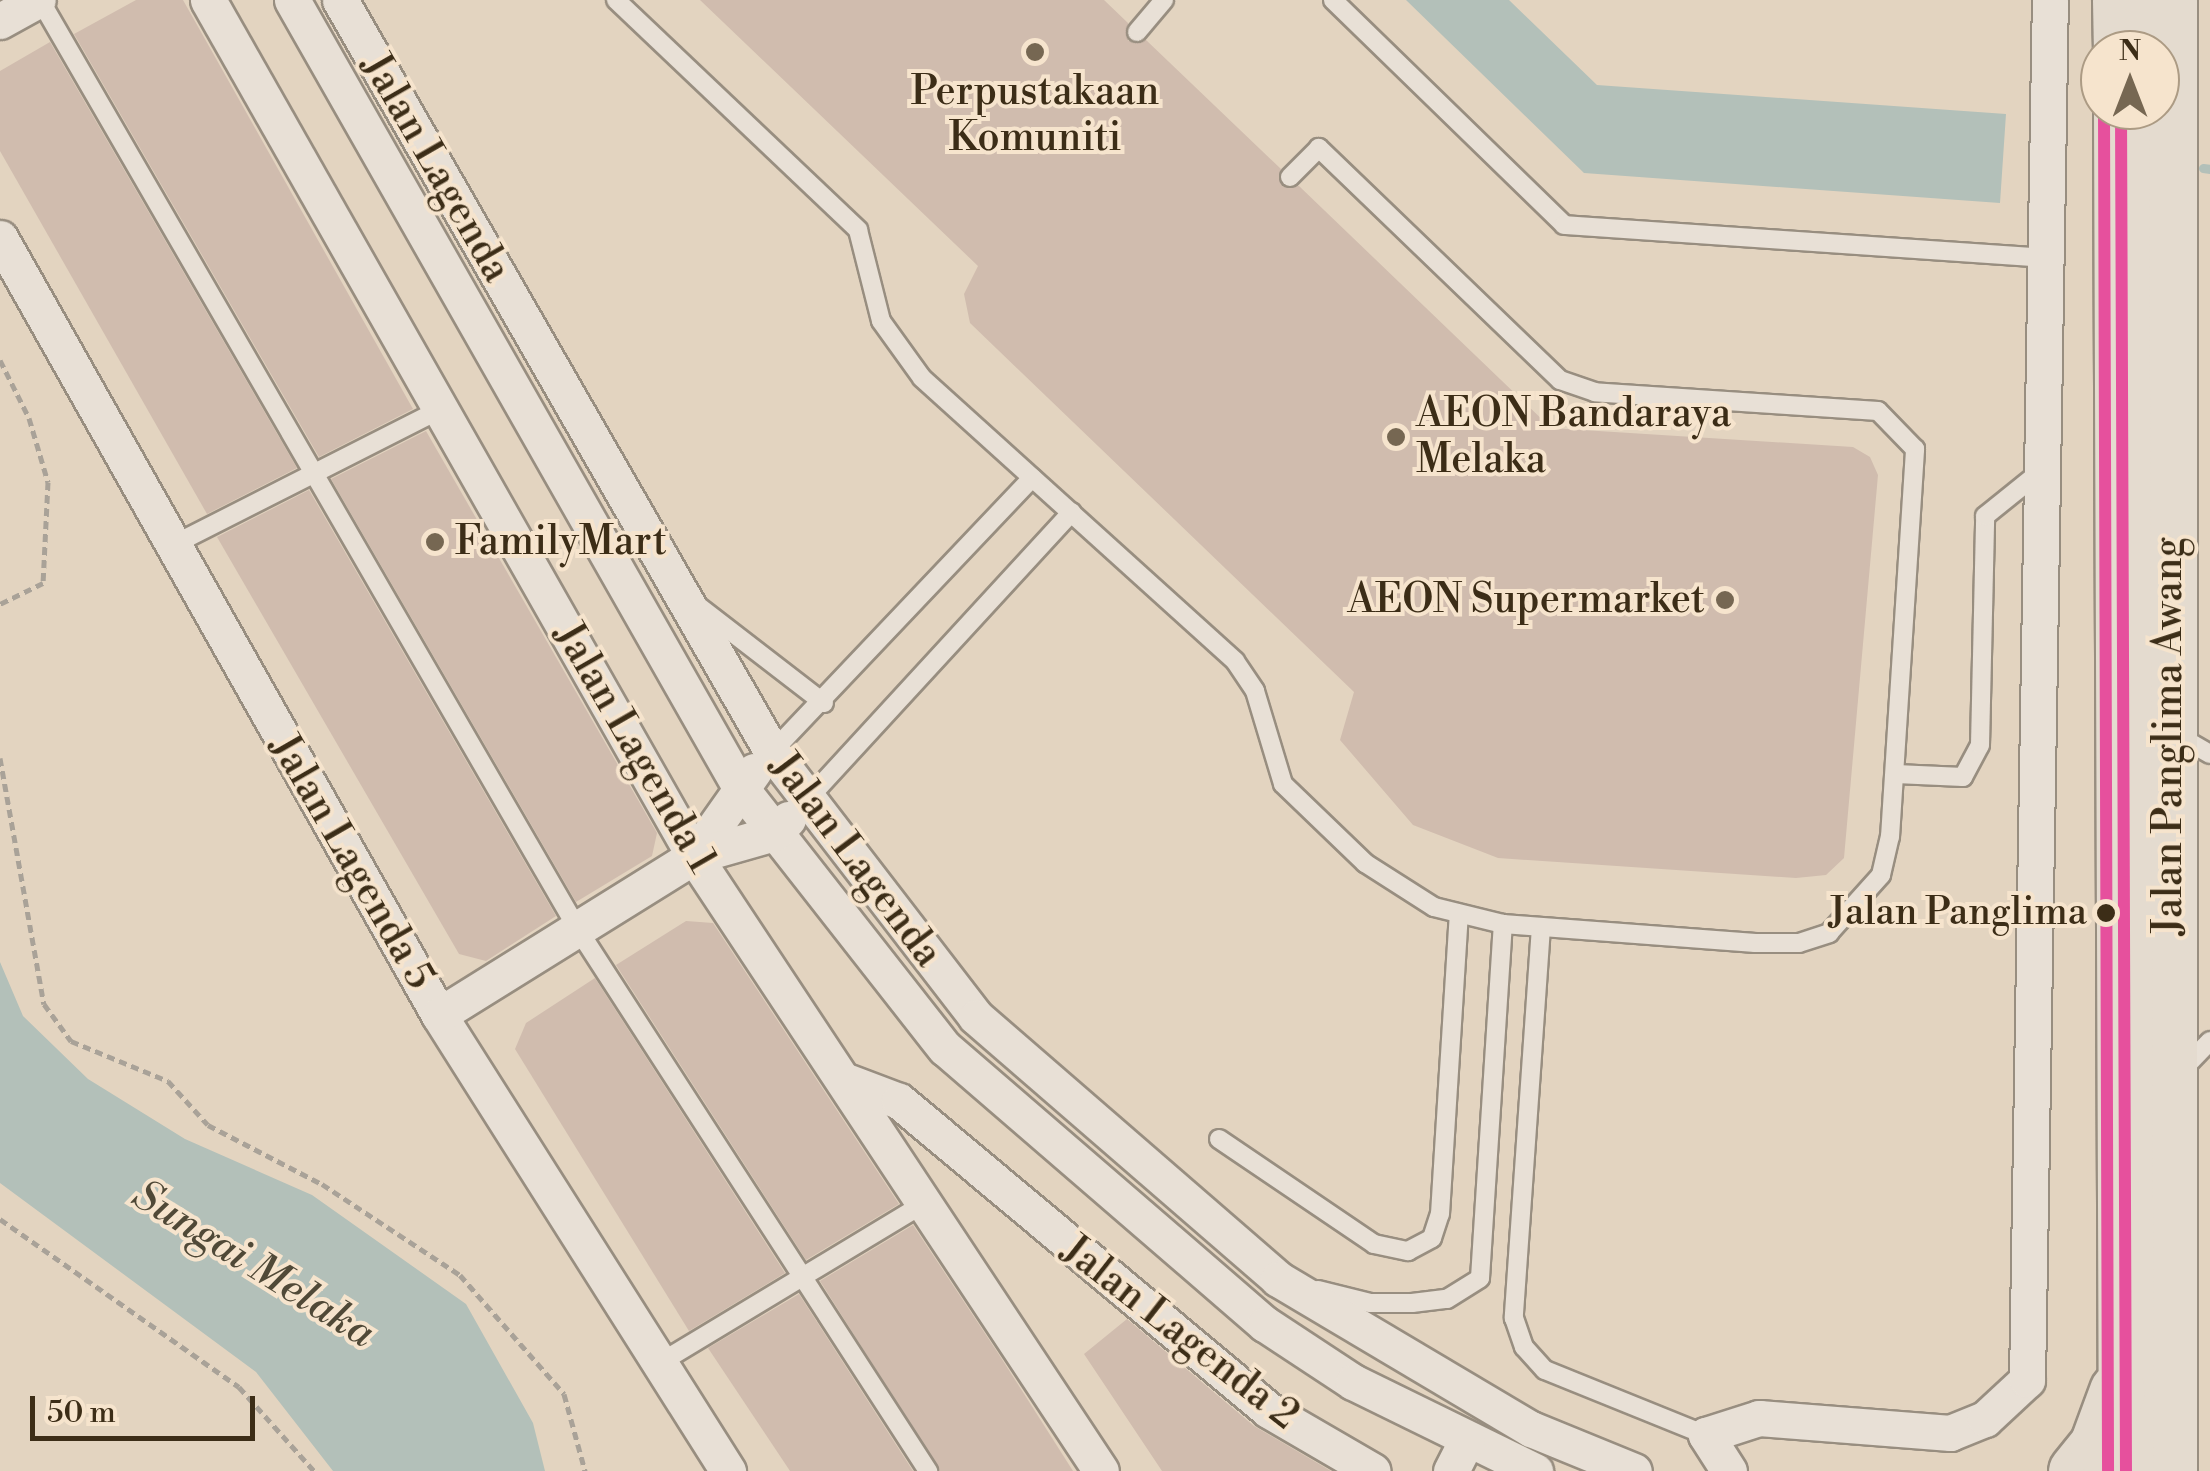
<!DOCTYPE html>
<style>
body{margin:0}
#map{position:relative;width:2210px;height:1471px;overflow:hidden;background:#e3d4c0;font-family:"Libre Bodoni",serif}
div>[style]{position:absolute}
.water>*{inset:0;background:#b3c0b9}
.stream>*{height:9px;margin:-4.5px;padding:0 4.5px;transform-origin:4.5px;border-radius:4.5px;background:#b3c0b9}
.building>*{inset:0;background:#d0bcae}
.path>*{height:5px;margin-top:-2.5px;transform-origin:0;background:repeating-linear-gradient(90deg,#a9a298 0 8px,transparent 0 13px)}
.roads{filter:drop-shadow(2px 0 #988e80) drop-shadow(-2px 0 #988e80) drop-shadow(0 2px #988e80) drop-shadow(0 -2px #988e80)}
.service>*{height:18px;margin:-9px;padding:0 9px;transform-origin:9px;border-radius:9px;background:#e8e0d6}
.minor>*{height:35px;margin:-17.5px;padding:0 17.5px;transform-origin:17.5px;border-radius:17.5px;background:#e8e0d6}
.primary>*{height:55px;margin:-27.5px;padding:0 27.5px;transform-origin:27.5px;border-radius:27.5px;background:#e4dbcf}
.bus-1>*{height:12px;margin:-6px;padding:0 6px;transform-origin:6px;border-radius:6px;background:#e6509d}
.bus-2>*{height:12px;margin:-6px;padding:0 6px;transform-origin:6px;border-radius:6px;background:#e6509d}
.dots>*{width:28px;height:28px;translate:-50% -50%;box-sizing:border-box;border:5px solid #f6e4cd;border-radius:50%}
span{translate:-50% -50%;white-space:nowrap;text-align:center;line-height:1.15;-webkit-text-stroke:8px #f6e4cd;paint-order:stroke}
.bus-label{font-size:38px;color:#3c2d17}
.right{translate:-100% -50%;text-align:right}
.poi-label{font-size:40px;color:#3c2d17}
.left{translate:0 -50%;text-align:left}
.street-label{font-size:40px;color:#3c2d17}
.water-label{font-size:42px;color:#504937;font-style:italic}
.north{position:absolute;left:2080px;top:30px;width:100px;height:100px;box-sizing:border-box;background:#f6e4cd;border:2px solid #ac9b84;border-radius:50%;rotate:0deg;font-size:28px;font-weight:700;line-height:40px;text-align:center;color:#3c2d17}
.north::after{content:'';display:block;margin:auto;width:35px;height:45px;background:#766752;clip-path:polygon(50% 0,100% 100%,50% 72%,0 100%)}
.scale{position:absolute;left:30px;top:1396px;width:225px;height:45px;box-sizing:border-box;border:5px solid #3c2d17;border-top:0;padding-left:12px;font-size:30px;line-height:35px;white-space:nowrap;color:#3c2d17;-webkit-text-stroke:8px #f6e4cd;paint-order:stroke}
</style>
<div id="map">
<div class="water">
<i style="clip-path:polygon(1406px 0,1509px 0,1597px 85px,2006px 114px,2000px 203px,1584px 173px)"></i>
<i style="clip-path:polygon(0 962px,23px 1016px,88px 1079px,185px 1139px,312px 1195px,466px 1304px,533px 1423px,545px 1471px,333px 1471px,256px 1372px,0 1183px)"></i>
</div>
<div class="stream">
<i style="left:2203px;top:168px;width:7px;rotate:8deg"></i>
</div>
<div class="building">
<i style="clip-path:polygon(136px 0,183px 0,413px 409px,319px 457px,74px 34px)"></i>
<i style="clip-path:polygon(700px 0,1104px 0,1128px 23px,1128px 41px,1146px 40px,1281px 169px,1282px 186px,1299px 186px,1551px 428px,1853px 447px,1870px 457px,1878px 475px,1844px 858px,1826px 875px,1796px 878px,1498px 858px,1413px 825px,1340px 740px,1354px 692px,970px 323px,964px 294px,978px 266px)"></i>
<i style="clip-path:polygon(50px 42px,297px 468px,207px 514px,0 151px,0 71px)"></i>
<i style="clip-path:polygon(426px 431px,657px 833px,652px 856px,576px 902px,331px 479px)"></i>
<i style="clip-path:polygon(309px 490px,556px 916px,486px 961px,459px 954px,217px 537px)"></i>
<i style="clip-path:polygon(686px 921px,713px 923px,899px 1204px,806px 1260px,616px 965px)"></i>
<i style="clip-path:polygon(595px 978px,785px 1273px,689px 1331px,515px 1049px,526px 1023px)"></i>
<i style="clip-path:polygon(913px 1225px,998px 1353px,1073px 1471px,940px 1471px,820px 1281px)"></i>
<i style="clip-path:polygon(799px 1294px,913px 1471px,790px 1471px,708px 1348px)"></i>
<i style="clip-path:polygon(1127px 1319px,1254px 1426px,1331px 1471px,1162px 1471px,1084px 1354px)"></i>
</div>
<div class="path">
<i style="left:0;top:360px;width:65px;rotate:63.4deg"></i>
<i style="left:29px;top:418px;width:67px;rotate:73.5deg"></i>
<i style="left:48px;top:482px;width:101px;rotate:92.8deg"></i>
<i style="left:43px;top:583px;width:48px;rotate:154deg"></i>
<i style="left:0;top:758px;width:250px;rotate:79.9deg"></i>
<i style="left:44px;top:1004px;width:46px;rotate:53.9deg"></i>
<i style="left:71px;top:1041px;width:105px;rotate:22.4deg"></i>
<i style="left:168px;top:1081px;width:59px;rotate:47.7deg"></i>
<i style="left:208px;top:1125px;width:128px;rotate:27.4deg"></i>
<i style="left:322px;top:1184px;width:165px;rotate:33.4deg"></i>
<i style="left:460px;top:1275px;width:158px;rotate:48.8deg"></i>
<i style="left:564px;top:1394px;width:80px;rotate:74.7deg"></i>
<i style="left:0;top:1219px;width:292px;rotate:35.1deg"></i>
<i style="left:239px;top:1387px;width:113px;rotate:48.2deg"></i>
</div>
<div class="roads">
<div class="service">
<i style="left:40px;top:0;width:1072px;rotate:59.94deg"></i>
<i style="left:577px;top:928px;width:647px;rotate:57.12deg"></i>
<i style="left:616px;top:0;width:334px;rotate:43.5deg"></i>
<i style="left:858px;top:230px;width:94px;rotate:75.8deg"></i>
<i style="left:881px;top:321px;width:70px;rotate:54.3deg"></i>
<i style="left:922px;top:378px;width:422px;rotate:42.1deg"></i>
<i style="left:1235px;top:661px;width:36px;rotate:56deg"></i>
<i style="left:1255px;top:691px;width:97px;rotate:73.2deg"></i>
<i style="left:1283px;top:784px;width:114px;rotate:43.9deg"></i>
<i style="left:1365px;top:863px;width:82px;rotate:32.5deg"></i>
<i style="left:1434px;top:907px;width:71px;rotate:13.8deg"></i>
<i style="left:1503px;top:924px;width:253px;rotate:4.3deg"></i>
<i style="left:1755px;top:943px;width:44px"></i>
<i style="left:1799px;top:943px;width:32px;rotate:-18deg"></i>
<i style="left:1829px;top:933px;width:78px;rotate:-48.1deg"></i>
<i style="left:1881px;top:875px;width:39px;rotate:-77deg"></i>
<i style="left:1890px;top:837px;width:389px;rotate:-86.3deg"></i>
<i style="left:1915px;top:449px;width:53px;rotate:-134.2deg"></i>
<i style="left:1878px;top:411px;width:284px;rotate:-176.2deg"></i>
<i style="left:1595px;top:392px;width:37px;rotate:-161deg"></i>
<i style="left:1560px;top:380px;width:335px;rotate:-136.1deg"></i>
<i style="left:1319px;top:148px;width:41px;rotate:135deg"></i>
<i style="left:1333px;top:0;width:322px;rotate:44.2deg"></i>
<i style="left:1564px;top:225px;width:486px;rotate:3.9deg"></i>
<i style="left:1137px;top:32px;width:42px;rotate:-49.8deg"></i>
<i style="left:173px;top:545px;width:301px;rotate:-26.9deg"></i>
<i style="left:698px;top:606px;width:159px;rotate:37.6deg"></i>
<i style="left:2177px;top:735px;width:38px;rotate:30deg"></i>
<i style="left:772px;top:752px;width:378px;rotate:-46.5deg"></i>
<i style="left:1896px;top:774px;width:67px;rotate:2.6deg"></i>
<i style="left:1963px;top:777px;width:36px;rotate:-62deg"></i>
<i style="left:1980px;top:745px;width:229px;rotate:-88.7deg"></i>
<i style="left:1985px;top:516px;width:72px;rotate:-38.8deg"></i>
<i style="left:807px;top:800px;width:391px;rotate:-47.4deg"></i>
<i style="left:1541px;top:927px;width:392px;rotate:94deg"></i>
<i style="left:1514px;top:1318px;width:31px;rotate:71deg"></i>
<i style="left:1524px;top:1347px;width:31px;rotate:48deg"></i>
<i style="left:1545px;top:1370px;width:174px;rotate:22deg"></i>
<i style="left:2183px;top:1069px;width:39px;rotate:-46deg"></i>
<i style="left:1219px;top:1139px;width:187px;rotate:34.1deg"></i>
<i style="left:1374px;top:1244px;width:35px;rotate:12deg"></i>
<i style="left:1408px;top:1251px;width:27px;rotate:-28deg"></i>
<i style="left:1432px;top:1238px;width:25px;rotate:-72deg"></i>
<i style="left:1440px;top:1214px;width:299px;rotate:-86.4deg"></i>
<i style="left:1318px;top:1290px;width:54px;rotate:14deg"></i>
<i style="left:1370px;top:1303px;width:42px"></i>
<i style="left:1412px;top:1303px;width:35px;rotate:-7deg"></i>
<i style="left:1447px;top:1299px;width:39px;rotate:-32deg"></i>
<i style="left:1480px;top:1278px;width:355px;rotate:-86.3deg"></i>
<i style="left:658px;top:1364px;width:314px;rotate:-31.1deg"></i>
</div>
<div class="minor">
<i style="left:208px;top:0;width:984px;rotate:60.41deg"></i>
<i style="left:694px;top:856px;width:737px;rotate:56.5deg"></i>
<i style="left:292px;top:0;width:906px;rotate:60.35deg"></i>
<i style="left:740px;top:787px;width:332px;rotate:51.9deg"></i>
<i style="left:945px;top:1048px;width:423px;rotate:40.8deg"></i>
<i style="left:1265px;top:1324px;width:105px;rotate:33.4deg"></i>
<i style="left:1353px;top:1382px;width:203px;rotate:26.1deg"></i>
<i style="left:340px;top:0;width:867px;rotate:60.12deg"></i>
<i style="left:772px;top:752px;width:334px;rotate:52.4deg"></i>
<i style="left:976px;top:1017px;width:400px;rotate:40.9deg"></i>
<i style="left:1278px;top:1279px;width:294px;rotate:30.7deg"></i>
<i style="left:1531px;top:1429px;width:111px;rotate:22.2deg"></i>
<i style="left:0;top:21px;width:43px;rotate:-28.9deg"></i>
<i style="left:0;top:238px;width:892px;rotate:60.53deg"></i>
<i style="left:439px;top:1015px;width:540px;rotate:57.63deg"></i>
<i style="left:694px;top:856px;width:104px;rotate:-54.8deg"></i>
<i style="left:439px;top:1015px;width:301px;rotate:-31.9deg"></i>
<i style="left:694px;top:856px;width:84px;rotate:-15.9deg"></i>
<i style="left:775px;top:833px;width:19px;rotate:-47deg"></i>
<i style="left:849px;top:1082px;width:53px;rotate:20.8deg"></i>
<i style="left:899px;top:1101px;width:481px;rotate:39.9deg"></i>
<i style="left:1268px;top:1410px;width:121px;rotate:30.2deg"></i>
<i style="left:1451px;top:1471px;width:35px;rotate:-63deg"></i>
<i style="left:1729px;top:1471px;width:43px;rotate:-122.6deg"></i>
<i style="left:1706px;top:1435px;width:56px;rotate:-17.8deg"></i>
<i style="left:1759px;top:1418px;width:192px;rotate:4.5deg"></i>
<i style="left:1950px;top:1433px;width:38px;rotate:-22deg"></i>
<i style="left:1985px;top:1419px;width:57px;rotate:-42.9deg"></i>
<i style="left:2027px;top:1380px;width:1380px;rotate:-89.05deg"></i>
</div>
<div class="primary">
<i style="left:2120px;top:0;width:50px;rotate:88.9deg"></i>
<i style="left:2169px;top:0;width:1471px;rotate:90deg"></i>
<i style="left:2121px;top:110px;width:1361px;rotate:89.79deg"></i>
<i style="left:2076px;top:1471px;width:33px;rotate:-51deg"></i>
<i style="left:2097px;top:1445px;width:58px;rotate:-69.7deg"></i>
</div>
</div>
<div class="bus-1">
<i style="left:2121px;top:110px;width:1361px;rotate:89.79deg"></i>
</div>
<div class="bus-2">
<i style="left:2104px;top:110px;width:1361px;rotate:89.83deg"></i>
</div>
<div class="dots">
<i style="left:1035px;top:52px;background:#766752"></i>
<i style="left:1396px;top:437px;background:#766752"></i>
<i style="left:435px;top:542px;background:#766752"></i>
<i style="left:1725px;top:600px;background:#766752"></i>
<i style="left:2106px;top:913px;background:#3c2d17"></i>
</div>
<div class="bus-label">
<span class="right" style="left:2087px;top:913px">Jalan Panglima</span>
</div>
<div class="poi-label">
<span style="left:1035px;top:115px">Perpustakaan<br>Komuniti</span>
<span class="left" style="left:1416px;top:437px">AEON Bandaraya<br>Melaka</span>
<span class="left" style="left:455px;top:542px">FamilyMart</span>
<span class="right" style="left:1705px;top:600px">AEON Supermarket</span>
</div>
<div class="street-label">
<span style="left:436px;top:168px;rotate:60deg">Jalan Lagenda</span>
<span style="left:2169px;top:736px;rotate:-90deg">Jalan Panglima Awang</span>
<span style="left:635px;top:748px;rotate:60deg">Jalan Lagenda 1</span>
<span style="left:856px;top:860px;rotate:53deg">Jalan Lagenda</span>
<span style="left:352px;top:862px;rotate:60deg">Jalan Lagenda 5</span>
<span style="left:1180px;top:1333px;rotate:38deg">Jalan Lagenda 2</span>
</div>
<div class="water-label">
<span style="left:253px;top:1265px;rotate:32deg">Sungai Melaka</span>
</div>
<div class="north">N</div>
<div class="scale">50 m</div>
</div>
